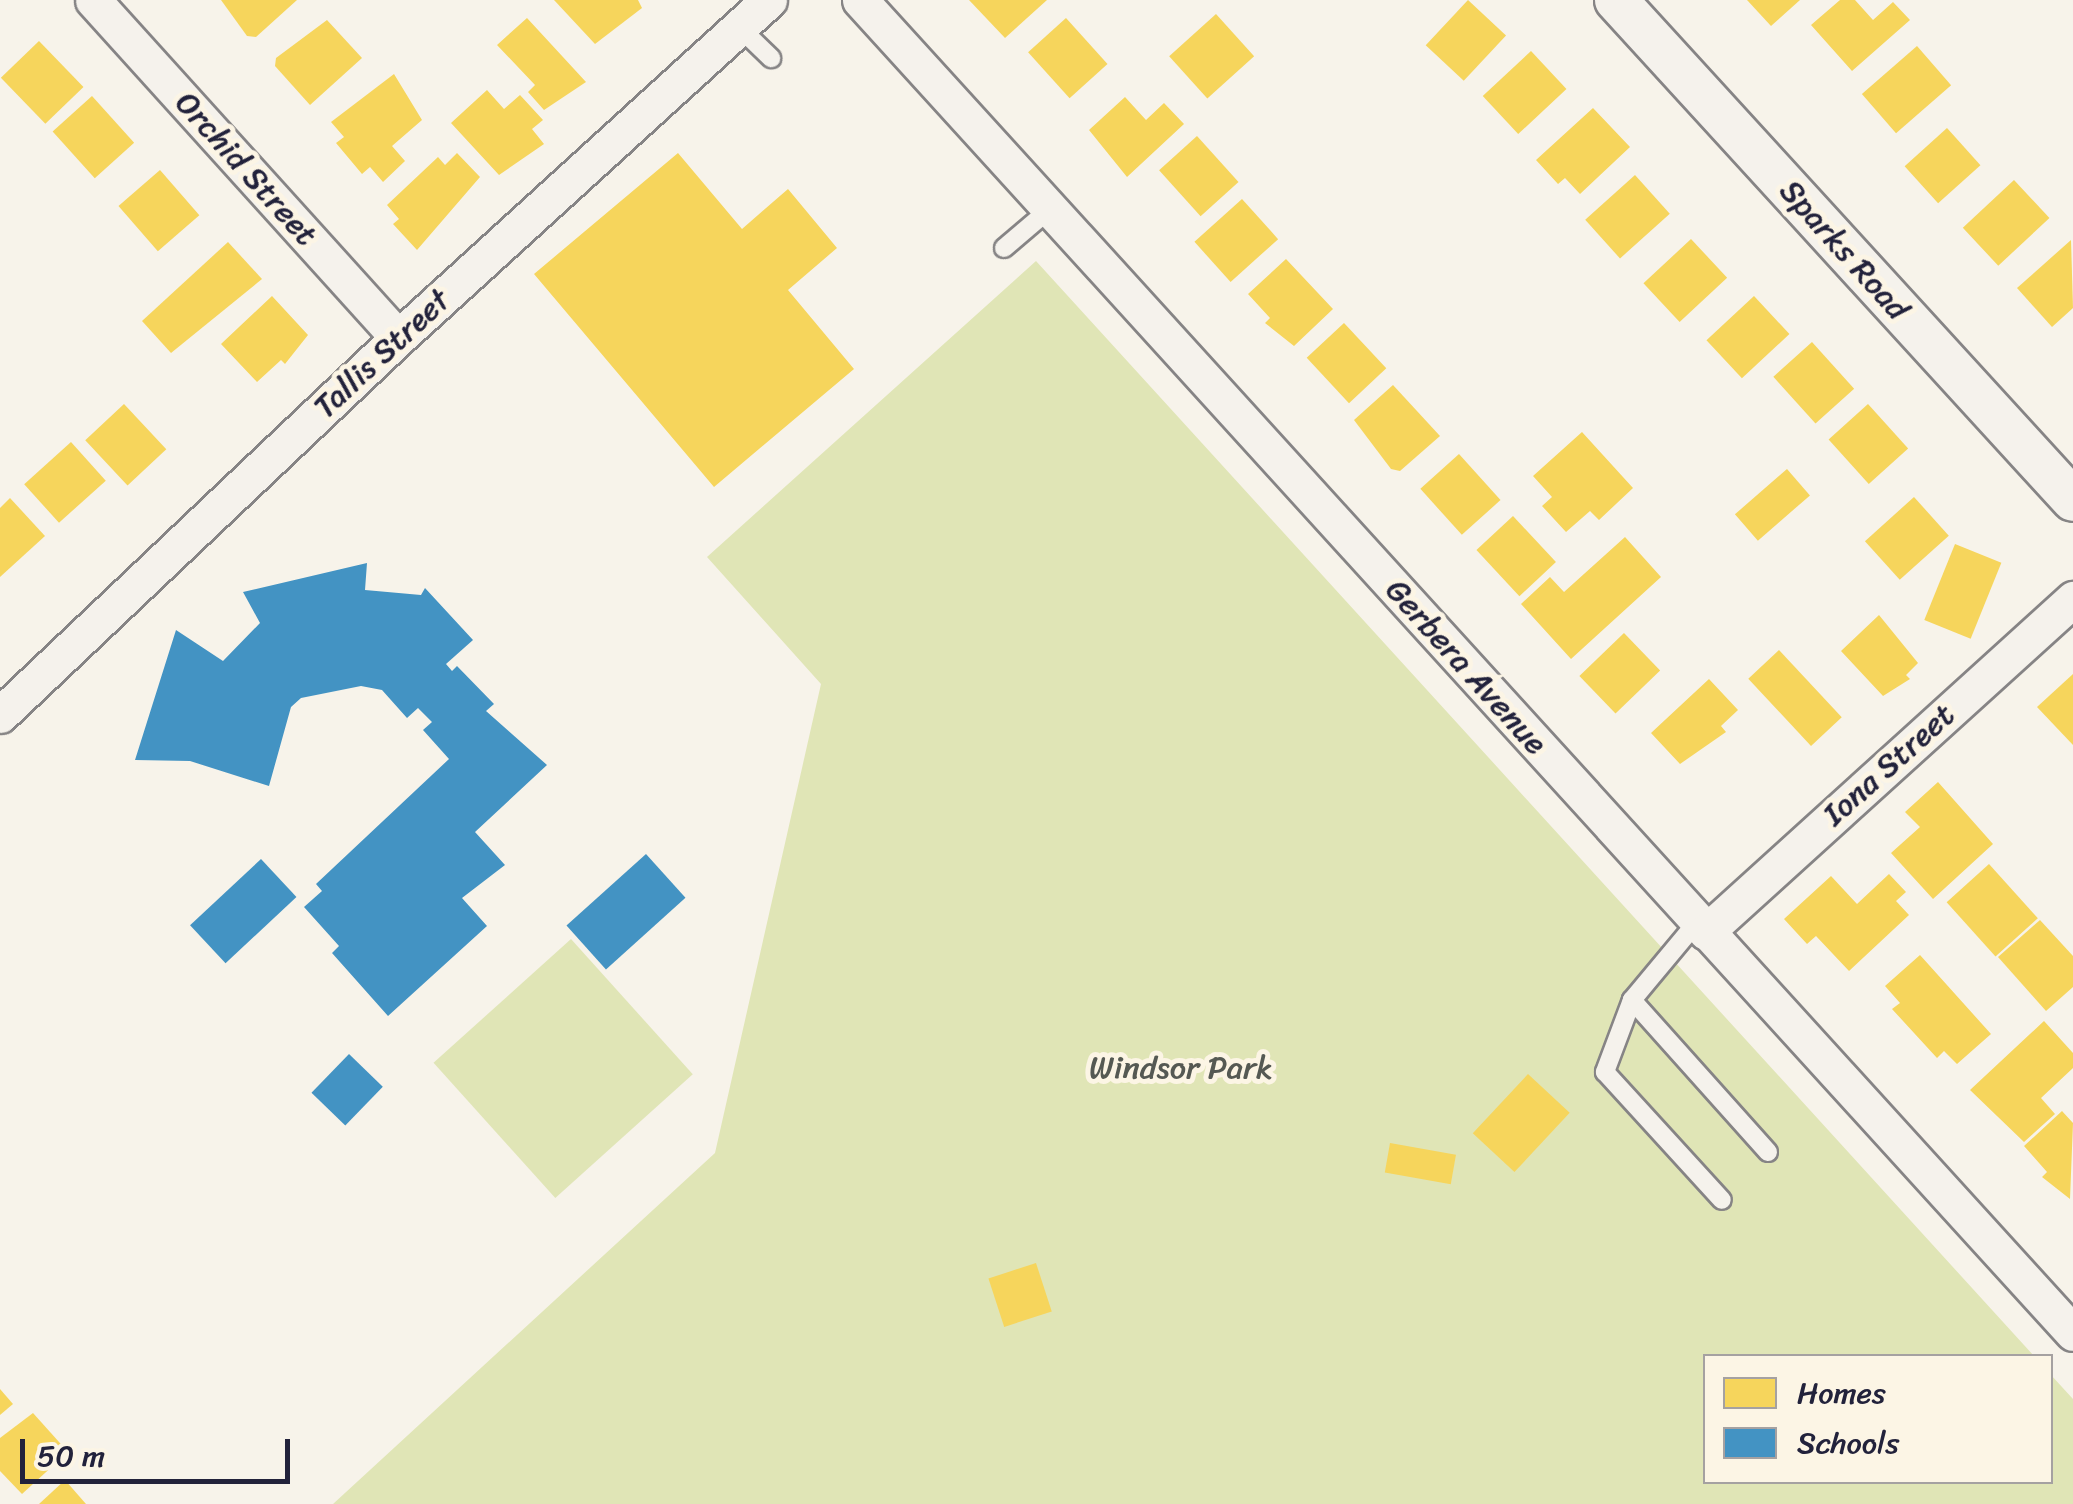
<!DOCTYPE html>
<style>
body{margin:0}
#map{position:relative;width:2073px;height:1504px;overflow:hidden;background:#f7f3ea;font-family:Sriracha,sans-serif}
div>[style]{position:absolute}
.green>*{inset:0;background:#e0e5b6;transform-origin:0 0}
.homes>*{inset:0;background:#f6d55c;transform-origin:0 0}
.schools>*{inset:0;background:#4393c3;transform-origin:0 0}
.roads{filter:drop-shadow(2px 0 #868485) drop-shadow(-2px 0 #868485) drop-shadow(0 2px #868485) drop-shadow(0 -2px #868485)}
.service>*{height:18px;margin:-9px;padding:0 9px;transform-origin:9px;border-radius:9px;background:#f5f2ec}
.minor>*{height:35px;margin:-17.5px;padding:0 17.5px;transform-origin:17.5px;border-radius:17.5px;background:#f5f2ec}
.tertiary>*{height:42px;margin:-21px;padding:0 21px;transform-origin:21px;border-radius:21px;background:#f5f2ec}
span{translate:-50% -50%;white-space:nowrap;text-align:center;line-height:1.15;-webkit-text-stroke:10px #fcf5e5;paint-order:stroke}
.street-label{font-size:32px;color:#22223b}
.park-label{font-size:32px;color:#555953}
.legend{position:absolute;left:1703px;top:1354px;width:350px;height:130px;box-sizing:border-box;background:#fcf5e5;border:2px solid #a5a1a1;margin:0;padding:12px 18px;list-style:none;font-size:30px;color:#22223b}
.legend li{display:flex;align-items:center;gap:20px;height:50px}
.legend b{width:50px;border:2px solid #a5a1a1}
.scale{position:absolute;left:20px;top:1439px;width:270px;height:45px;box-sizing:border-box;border:5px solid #22223b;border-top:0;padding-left:12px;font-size:30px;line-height:35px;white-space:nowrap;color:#22223b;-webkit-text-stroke:8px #fcf5e5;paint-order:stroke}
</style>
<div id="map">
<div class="green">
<i style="clip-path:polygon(1036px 261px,2034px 1356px,1706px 1356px,1706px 1482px,2050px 1482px,2051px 1375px,2073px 1399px,2073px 1504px,333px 1504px,715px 1153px,821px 684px,707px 557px)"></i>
<i style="left:571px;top:939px;width:182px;height:185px;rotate:48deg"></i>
</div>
<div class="homes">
<i style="clip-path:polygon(221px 0,297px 0,256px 37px,247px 36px)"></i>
<i style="clip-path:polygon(554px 0,638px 0,642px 8px,595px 44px)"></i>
<i style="clip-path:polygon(969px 0,1047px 0,1005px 38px)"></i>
<i style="left:1468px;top:0;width:52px;height:62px;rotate:43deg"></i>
<i style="clip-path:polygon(1747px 0,1800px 0,1771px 26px)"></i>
<i style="clip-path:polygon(1840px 0,1855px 0,1873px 20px,1893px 2px,1910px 20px,1852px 71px,1811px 25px)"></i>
<i style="left:1216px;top:14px;width:57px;height:63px;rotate:48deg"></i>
<i style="clip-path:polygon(527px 18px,586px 82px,544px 110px,528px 92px,535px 85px,497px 45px)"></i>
<i style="left:1066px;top:18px;width:62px;height:51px;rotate:48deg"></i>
<i style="clip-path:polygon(327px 20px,362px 58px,310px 105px,275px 66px,276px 58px)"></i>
<i style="left:39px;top:41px;width:64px;height:53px;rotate:46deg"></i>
<i style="left:1917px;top:46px;width:52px;height:73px;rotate:49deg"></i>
<i style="left:1531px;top:51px;width:52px;height:66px;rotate:47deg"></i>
<i style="clip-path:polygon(394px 74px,422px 120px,392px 146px,405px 161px,383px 182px,370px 167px,362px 174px,336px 143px,344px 137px,331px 122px)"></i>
<i style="clip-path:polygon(487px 90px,504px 109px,520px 95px,543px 120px,532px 129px,544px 144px,499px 175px,451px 123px)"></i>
<i style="left:92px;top:96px;width:63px;height:53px;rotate:48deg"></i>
<i style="clip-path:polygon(1125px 97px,1146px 120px,1164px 103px,1184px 124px,1127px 177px,1089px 130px)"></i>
<i style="clip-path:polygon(1593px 108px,1630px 147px,1580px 194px,1565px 178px,1558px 184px,1536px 160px)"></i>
<i style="left:1947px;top:128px;width:50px;height:57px;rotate:48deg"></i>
<i style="left:1197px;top:136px;width:62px;height:51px;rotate:48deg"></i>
<i style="clip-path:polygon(457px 153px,480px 177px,417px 250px,393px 224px,399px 219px,387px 205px,438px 157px,445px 165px)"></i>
<i style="clip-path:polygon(678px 153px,742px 229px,788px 189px,837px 248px,788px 290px,854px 369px,714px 487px,534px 274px)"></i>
<i style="left:160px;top:170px;width:60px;height:55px;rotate:49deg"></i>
<i style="left:1635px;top:175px;width:52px;height:67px;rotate:48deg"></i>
<i style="left:2014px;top:180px;width:52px;height:70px;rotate:47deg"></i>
<i style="left:1242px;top:199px;width:54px;height:64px;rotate:48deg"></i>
<i style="left:1691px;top:239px;width:53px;height:65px;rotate:47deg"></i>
<i style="clip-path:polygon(2071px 240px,2073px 308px,2052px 327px,2017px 288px)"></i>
<i style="clip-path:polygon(228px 242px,262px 279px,171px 353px,142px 321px)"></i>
<i style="clip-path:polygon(1286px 259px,1333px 309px,1294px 346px,1265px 323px,1270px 318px,1248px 294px)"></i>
<i style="clip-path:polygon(272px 296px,308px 335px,285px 364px,281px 360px,257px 382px,221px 344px)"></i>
<i style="left:1754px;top:296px;width:52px;height:65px;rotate:47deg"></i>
<i style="left:1344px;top:323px;width:62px;height:51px;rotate:47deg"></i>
<i style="left:1812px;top:342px;width:63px;height:52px;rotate:48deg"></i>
<i style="clip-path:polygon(1393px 385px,1440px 436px,1400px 471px,1391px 469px,1354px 420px)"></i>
<i style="left:124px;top:404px;width:62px;height:53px;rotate:47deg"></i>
<i style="left:1868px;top:404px;width:60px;height:53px;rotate:48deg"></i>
<i style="clip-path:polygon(1582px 432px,1633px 488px,1599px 520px,1590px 511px,1566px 532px,1542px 506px,1552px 497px,1533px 476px)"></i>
<i style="left:71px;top:442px;width:52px;height:63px;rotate:48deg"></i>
<i style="left:1459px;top:454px;width:62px;height:52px;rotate:48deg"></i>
<i style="left:1787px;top:469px;width:35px;height:69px;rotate:49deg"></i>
<i style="left:1914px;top:497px;width:52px;height:66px;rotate:48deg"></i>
<i style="clip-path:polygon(10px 498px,45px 536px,0 577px,0 508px)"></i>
<i style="left:1513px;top:516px;width:63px;height:50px;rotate:47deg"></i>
<i style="clip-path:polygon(1625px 537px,1661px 577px,1571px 659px,1521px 604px,1550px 577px,1564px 592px)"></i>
<i style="left:1955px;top:544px;width:50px;height:82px;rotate:22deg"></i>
<i style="clip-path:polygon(1879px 615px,1918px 663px,1906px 675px,1910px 679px,1883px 696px,1841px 651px)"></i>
<i style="left:1624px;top:633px;width:52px;height:62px;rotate:46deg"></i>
<i style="left:1779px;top:650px;width:92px;height:42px;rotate:47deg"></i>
<i style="clip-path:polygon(2073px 674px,2073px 745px,2037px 707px)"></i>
<i style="clip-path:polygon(1709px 679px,1738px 710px,1721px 726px,1726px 732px,1680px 764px,1651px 733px)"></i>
<i style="clip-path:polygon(1938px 782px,1993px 844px,1933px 899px,1891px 853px,1920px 827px,1905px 812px)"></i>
<i style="left:1989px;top:864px;width:73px;height:57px;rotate:48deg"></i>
<i style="clip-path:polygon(1889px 874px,1906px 892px,1896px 901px,1909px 915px,1849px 971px,1816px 936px,1807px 944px,1784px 919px,1831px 876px,1857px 904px)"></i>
<i style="clip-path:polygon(2040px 920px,2073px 956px,2073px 987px,2046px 1011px,1998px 957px)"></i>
<i style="clip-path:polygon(1920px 955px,1991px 1034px,1957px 1064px,1944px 1051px,1937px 1058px,1892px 1009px,1900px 1003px,1885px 986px)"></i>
<i style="clip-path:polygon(2044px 1021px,2073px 1053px,2073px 1068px,2041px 1098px,2055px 1114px,2024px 1142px,1970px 1090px)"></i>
<i style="left:1528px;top:1074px;width:57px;height:81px;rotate:43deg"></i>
<i style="clip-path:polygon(2062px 1111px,2073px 1123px,2070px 1199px,2042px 1177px,2047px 1172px,2024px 1146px)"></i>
<i style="left:1390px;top:1143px;width:67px;height:30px;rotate:10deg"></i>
<i style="left:1036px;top:1263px;width:51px;height:50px;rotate:72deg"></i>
<i style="clip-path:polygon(0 1389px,13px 1404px,0 1415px)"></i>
<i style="clip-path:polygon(33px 1413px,68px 1452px,22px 1494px,0 1471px,0 1438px)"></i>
<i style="clip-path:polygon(65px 1480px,86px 1504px,39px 1504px)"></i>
</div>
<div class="schools">
<i style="clip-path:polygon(367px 563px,365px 590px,421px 595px,425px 588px,473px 640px,446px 664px,452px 671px,457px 666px,494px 704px,486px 711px,547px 765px,475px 832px,505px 865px,462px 898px,487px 926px,388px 1016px,332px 953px,339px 946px,304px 907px,322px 891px,316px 884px,449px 759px,423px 730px,432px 722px,418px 708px,407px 718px,382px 690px,361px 686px,301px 698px,291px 707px,269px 786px,190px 761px,135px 760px,176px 630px,223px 661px,260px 623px,243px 592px)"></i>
<i style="left:646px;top:854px;width:59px;height:107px;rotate:48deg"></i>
<i style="left:261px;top:859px;width:52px;height:97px;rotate:47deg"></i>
<i style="left:349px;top:1054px;width:47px;height:54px;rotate:44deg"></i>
</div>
<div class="roads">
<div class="service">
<i style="left:739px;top:27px;width:45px;rotate:44.1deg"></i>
<i style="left:1004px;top:248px;width:62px;rotate:-40.4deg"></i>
<i style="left:1697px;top:922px;width:102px;rotate:129.8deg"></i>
<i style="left:1632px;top:1000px;width:204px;rotate:48.2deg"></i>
<i style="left:1632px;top:1000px;width:77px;rotate:110.6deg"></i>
<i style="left:1605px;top:1072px;width:173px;rotate:47.6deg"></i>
</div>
<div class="minor">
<i style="left:93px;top:0;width:455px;rotate:47.9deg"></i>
<i style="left:860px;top:0;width:1802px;rotate:47.7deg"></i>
<i style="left:0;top:715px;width:548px;rotate:-43.45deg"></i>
<i style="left:398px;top:338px;width:502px;rotate:-42.34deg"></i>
<i style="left:1706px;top:932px;width:496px;rotate:-42.2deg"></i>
</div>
<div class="tertiary">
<i style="left:1616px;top:0;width:677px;rotate:47.57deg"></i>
</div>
</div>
<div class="street-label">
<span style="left:246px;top:169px;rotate:48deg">Orchid Street</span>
<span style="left:1844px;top:250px;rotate:48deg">Sparks Road</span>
<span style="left:382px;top:354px;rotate:-43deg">Tallis Street</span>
<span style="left:1466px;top:667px;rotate:48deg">Gerbera Avenue</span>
<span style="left:1889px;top:765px;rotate:-42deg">Iona Street</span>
</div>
<div class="park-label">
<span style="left:1181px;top:1068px">Windsor Park</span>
</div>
<ul class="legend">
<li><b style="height:28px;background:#f6d55c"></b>Homes</li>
<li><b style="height:28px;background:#4393c3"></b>Schools</li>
</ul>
<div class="scale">50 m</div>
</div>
